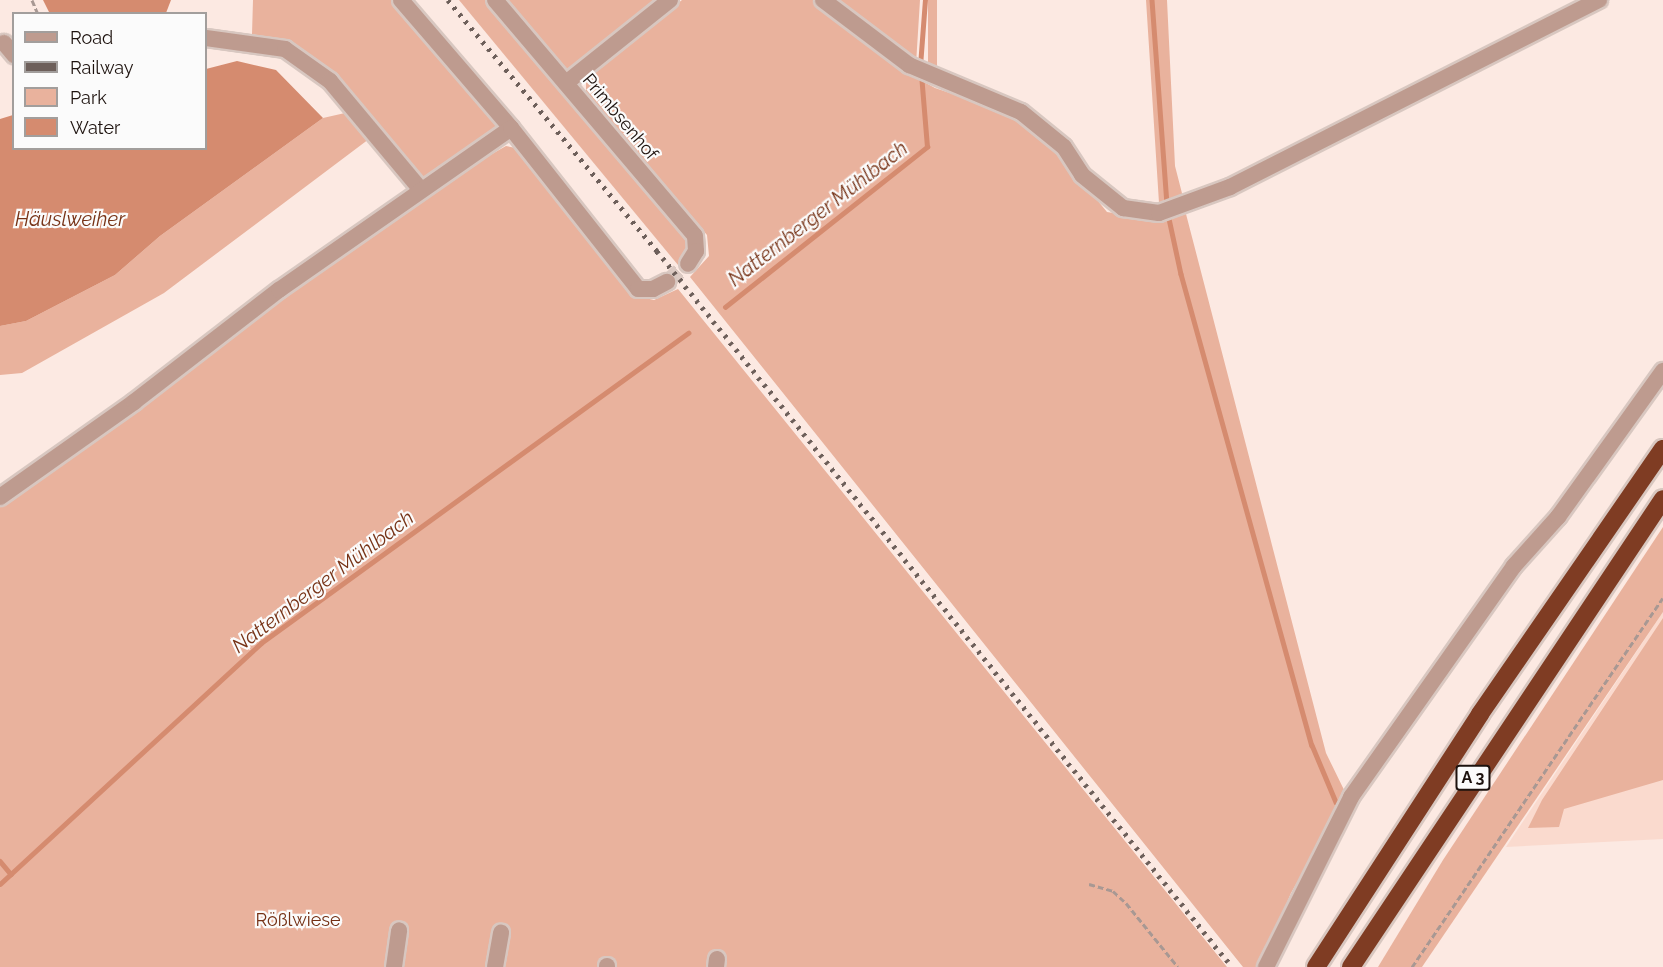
<!DOCTYPE html>
<meta charset="utf-8">
<style>
body{margin:0}
#map{position:relative;width:1663px;height:967px;overflow:hidden;background:#fce9e2;font-family:Raleway,sans-serif}
div>[style]{position:absolute}
.built>*{inset:0;background:#fadace}
.green>*{inset:0;background:#e9b29d;transform-origin:0 0}
.water>*{inset:0;background:#d58b6f}
.stream>*{height:4.5px;margin:-2.25px;padding:0 2.25px;transform-origin:2.25px;border-radius:2.25px;background:#d58b6f}
.minor-tunnel>*{height:16px;margin-top:-8px;transform-origin:0;background:repeating-linear-gradient(90deg,#dbc9c2 0 16px,transparent 0 24px)}
.path>*{height:3px;margin-top:-1.5px;transform-origin:0;background:repeating-linear-gradient(90deg,#a89893 0 6px,transparent 0 9px)}
.roads{filter:drop-shadow(2px 0 #d8c7c0) drop-shadow(-2px 0 #d8c7c0) drop-shadow(0 2px #d8c7c0) drop-shadow(0 -2px #d8c7c0)}
.minor>*{height:16px;margin:-8px;padding:0 8px;transform-origin:8px;border-radius:8px;background:#be9b8f}
.highway>*{height:18px;margin:-9px;padding:0 9px;transform-origin:9px;border-radius:9px;background:#7f3c23}
.rail>*{height:4.5px;margin-top:-2.25px;transform-origin:0;background:repeating-linear-gradient(90deg,#6d5f5a 0 3px,transparent 0 9px)}
span{translate:-50% -50%;white-space:nowrap;text-align:center;line-height:1.15;-webkit-text-stroke:4.5px #fbfbfb;paint-order:stroke}
.shield-label span{padding:2px 4px;background:#fbfbfb;border:2px solid;border-radius:4px;-webkit-text-stroke-width:0}
.shield-label{font-size:16px;color:#1d120e;font-weight:700}
.street-label{font-size:18px;color:#1d120e}
.park-label{font-size:18px;color:#743014}
.water-label{font-size:20px;color:#773317;font-style:italic}
.legend{position:absolute;left:12px;top:12px;width:195px;height:138px;box-sizing:border-box;background:#fbfbfb;border:2px solid #a29e9c;margin:0;padding:8px 10px;list-style:none;font-size:18px;color:#1d120e}
.legend li{display:flex;align-items:center;gap:12px;height:30px}
.legend b{width:30px;border:2px solid #a29e9c}
</style>
<div id="map">
<div class="built">
<i style="clip-path:polygon(1663px 612px,1663px 839px,1506px 847px)"></i>
</div>
<div class="green">
<i style="clip-path:polygon(253px 0,401px 0,511px 128px,428px 183px,290px 44px,252px 34px)"></i>
<i style="clip-path:polygon(459px 0,486px 0,687px 236px,686px 253px,678px 265px)"></i>
<i style="clip-path:polygon(503px 0,659px 0,570px 71px,562px 68px)"></i>
<i style="clip-path:polygon(682px 0,815px 0,891px 64px,935px 88px,1018px 116px,1059px 154px,1107px 212px,1163px 221px,1186px 214px,1326px 753px,1347px 796px,1291px 893px,1260px 967px,1243px 967px,690px 277px,709px 256px,707px 235px,586px 96px,586px 81px,591px 73px)"></i>
<i style="clip-path:polygon(836px 0,920px 0,916px 64px)"></i>
<i style="left:928px;top:0;width:9px;height:68px"></i>
<i style="clip-path:polygon(1146px 0,1167px 0,1175px 166px,1184px 201px,1159px 203px)"></i>
<i style="clip-path:polygon(345px 113px,369px 139px,164px 293px,22px 373px,0 375px,0 326px,26px 321px,115px 275px,160px 236px,323px 118px)"></i>
<i style="clip-path:polygon(506px 146px,521px 149px,636px 296px,654px 300px,678px 289px,1227px 967px,0 967px,0 505px,106px 431px,312px 273px,462px 171px)"></i>
<i style="clip-path:polygon(1663px 527px,1663px 612px,1422px 967px,1378px 967px,1443px 860px)"></i>
<i style="clip-path:polygon(1663px 618px,1663px 780px,1564px 809px,1559px 827px,1528px 828px,1542px 800px)"></i>
</div>
<div class="water">
<i style="clip-path:polygon(43px 0,171px 0,166px 13px,50px 14px)"></i>
<i style="clip-path:polygon(237px 61px,276px 70px,323px 118px,160px 236px,115px 275px,26px 321px,0 326px,0 119px,13px 115px,14px 148px,206px 148px,206px 69px)"></i>
</div>
<div class="stream">
<i style="left:1152px;top:0;width:207px;rotate:85.8deg"></i>
<i style="left:920px;top:66px;width:66px;rotate:-85.7deg"></i>
<i style="left:1168px;top:214px;width:61px;rotate:77.8deg"></i>
<i style="left:1181px;top:274px;width:489px;rotate:74.5deg"></i>
<i style="left:1312px;top:745px;width:62px;rotate:67.2deg"></i>
<i style="left:725px;top:307px;width:258px;rotate:-38.4deg"></i>
<i style="left:927px;top:147px;width:73px;rotate:-94.7deg"></i>
<i style="left:0;top:861px;width:17px;rotate:50deg"></i>
<i style="left:0;top:884px;width:355px;rotate:-42.7deg"></i>
<i style="left:261px;top:643px;width:528px;rotate:-35.98deg"></i>
</div>
<div class="minor-tunnel">
<i style="left:667px;top:282px;width:28px;rotate:-41deg"></i>
</div>
<div class="path">
<i style="left:32px;top:0;width:15px;rotate:67deg"></i>
<i style="left:1089px;top:884px;width:25px;rotate:16deg"></i>
<i style="left:1113px;top:891px;width:18px;rotate:43deg"></i>
<i style="left:1126px;top:903px;width:82px;rotate:50.9deg"></i>
<i style="left:1412px;top:967px;width:446px;rotate:-55.8deg"></i>
</div>
<div class="roads">
<div class="minor">
<i style="left:401px;top:0;width:169px;rotate:49.3deg"></i>
<i style="left:495px;top:0;width:309px;rotate:49.7deg"></i>
<i style="left:695px;top:236px;width:15px;rotate:86deg"></i>
<i style="left:696px;top:251px;width:15px;rotate:122deg"></i>
<i style="left:823px;top:0;width:108px;rotate:37.1deg"></i>
<i style="left:909px;top:65px;width:121px;rotate:22.8deg"></i>
<i style="left:1021px;top:112px;width:55px;rotate:39.1deg"></i>
<i style="left:1064px;top:147px;width:33px;rotate:57deg"></i>
<i style="left:1082px;top:175px;width:53px;rotate:38.8deg"></i>
<i style="left:1123px;top:208px;width:36px;rotate:8deg"></i>
<i style="left:1159px;top:213px;width:76px;rotate:-20.1deg"></i>
<i style="left:1230px;top:187px;width:414px;rotate:-26.9deg"></i>
<i style="left:206px;top:38px;width:80px;rotate:7.9deg"></i>
<i style="left:285px;top:49px;width:55px;rotate:35.4deg"></i>
<i style="left:330px;top:81px;width:142px;rotate:50.1deg"></i>
<i style="left:4px;top:43px;width:16px;rotate:50deg"></i>
<i style="left:566px;top:83px;width:133px;rotate:-38.6deg"></i>
<i style="left:0;top:497px;width:164px;rotate:-35.3deg"></i>
<i style="left:134px;top:402px;width:183px;rotate:-37.7deg"></i>
<i style="left:279px;top:290px;width:283px;rotate:-34.9deg"></i>
<i style="left:511px;top:128px;width:205px;rotate:51.7deg"></i>
<i style="left:638px;top:289px;width:15px"></i>
<i style="left:653px;top:289px;width:16px;rotate:-27deg"></i>
<i style="left:394px;top:967px;width:37px;rotate:-82deg"></i>
<i style="left:495px;top:967px;width:35px;rotate:-80deg"></i>
<i style="left:607px;top:967px;width:1px;rotate:-90deg"></i>
<i style="left:716px;top:967px;width:8px;rotate:-83deg"></i>
<i style="left:1266px;top:967px;width:190px;rotate:-63.4deg"></i>
<i style="left:1351px;top:797px;width:283px;rotate:-54.8deg"></i>
<i style="left:1514px;top:566px;width:66px;rotate:-48.1deg"></i>
<i style="left:1558px;top:517px;width:180px;rotate:-54.3deg"></i>
</div>
<div class="highway">
<i style="left:1316px;top:967px;width:302px;rotate:-57deg"></i>
<i style="left:1480px;top:714px;width:322px;rotate:-55.4deg"></i>
<i style="left:1351px;top:967px;width:562px;rotate:-56.31deg"></i>
</div>
</div>
<div class="rail">
<i style="left:448px;top:0;width:327px;rotate:50.2deg"></i>
<i style="left:657px;top:251px;width:918px;rotate:51.23deg"></i>
</div>
<div class="shield-label">
<span style="left:1473px;top:778px">A 3</span>
</div>
<div class="street-label">
<span style="left:620px;top:117px;rotate:50deg">Primbsenhof</span>
</div>
<div class="park-label">
<span style="left:298px;top:920px">Rößlwiese</span>
</div>
<div class="water-label">
<span style="left:818px;top:214px;rotate:-38deg">Natternberger Mühlbach</span>
<span style="left:70px;top:219px">Häuslweiher</span>
<span style="left:323px;top:582px;rotate:-37deg">Natternberger Mühlbach</span>
</div>
<ul class="legend">
<li><b style="height:8px;background:#be9b8f"></b>Road</li>
<li><b style="height:8px;background:#6d5f5a"></b>Railway</li>
<li><b style="height:16px;background:#e9b29d"></b>Park</li>
<li><b style="height:16px;background:#d58b6f"></b>Water</li>
</ul>
</div>
